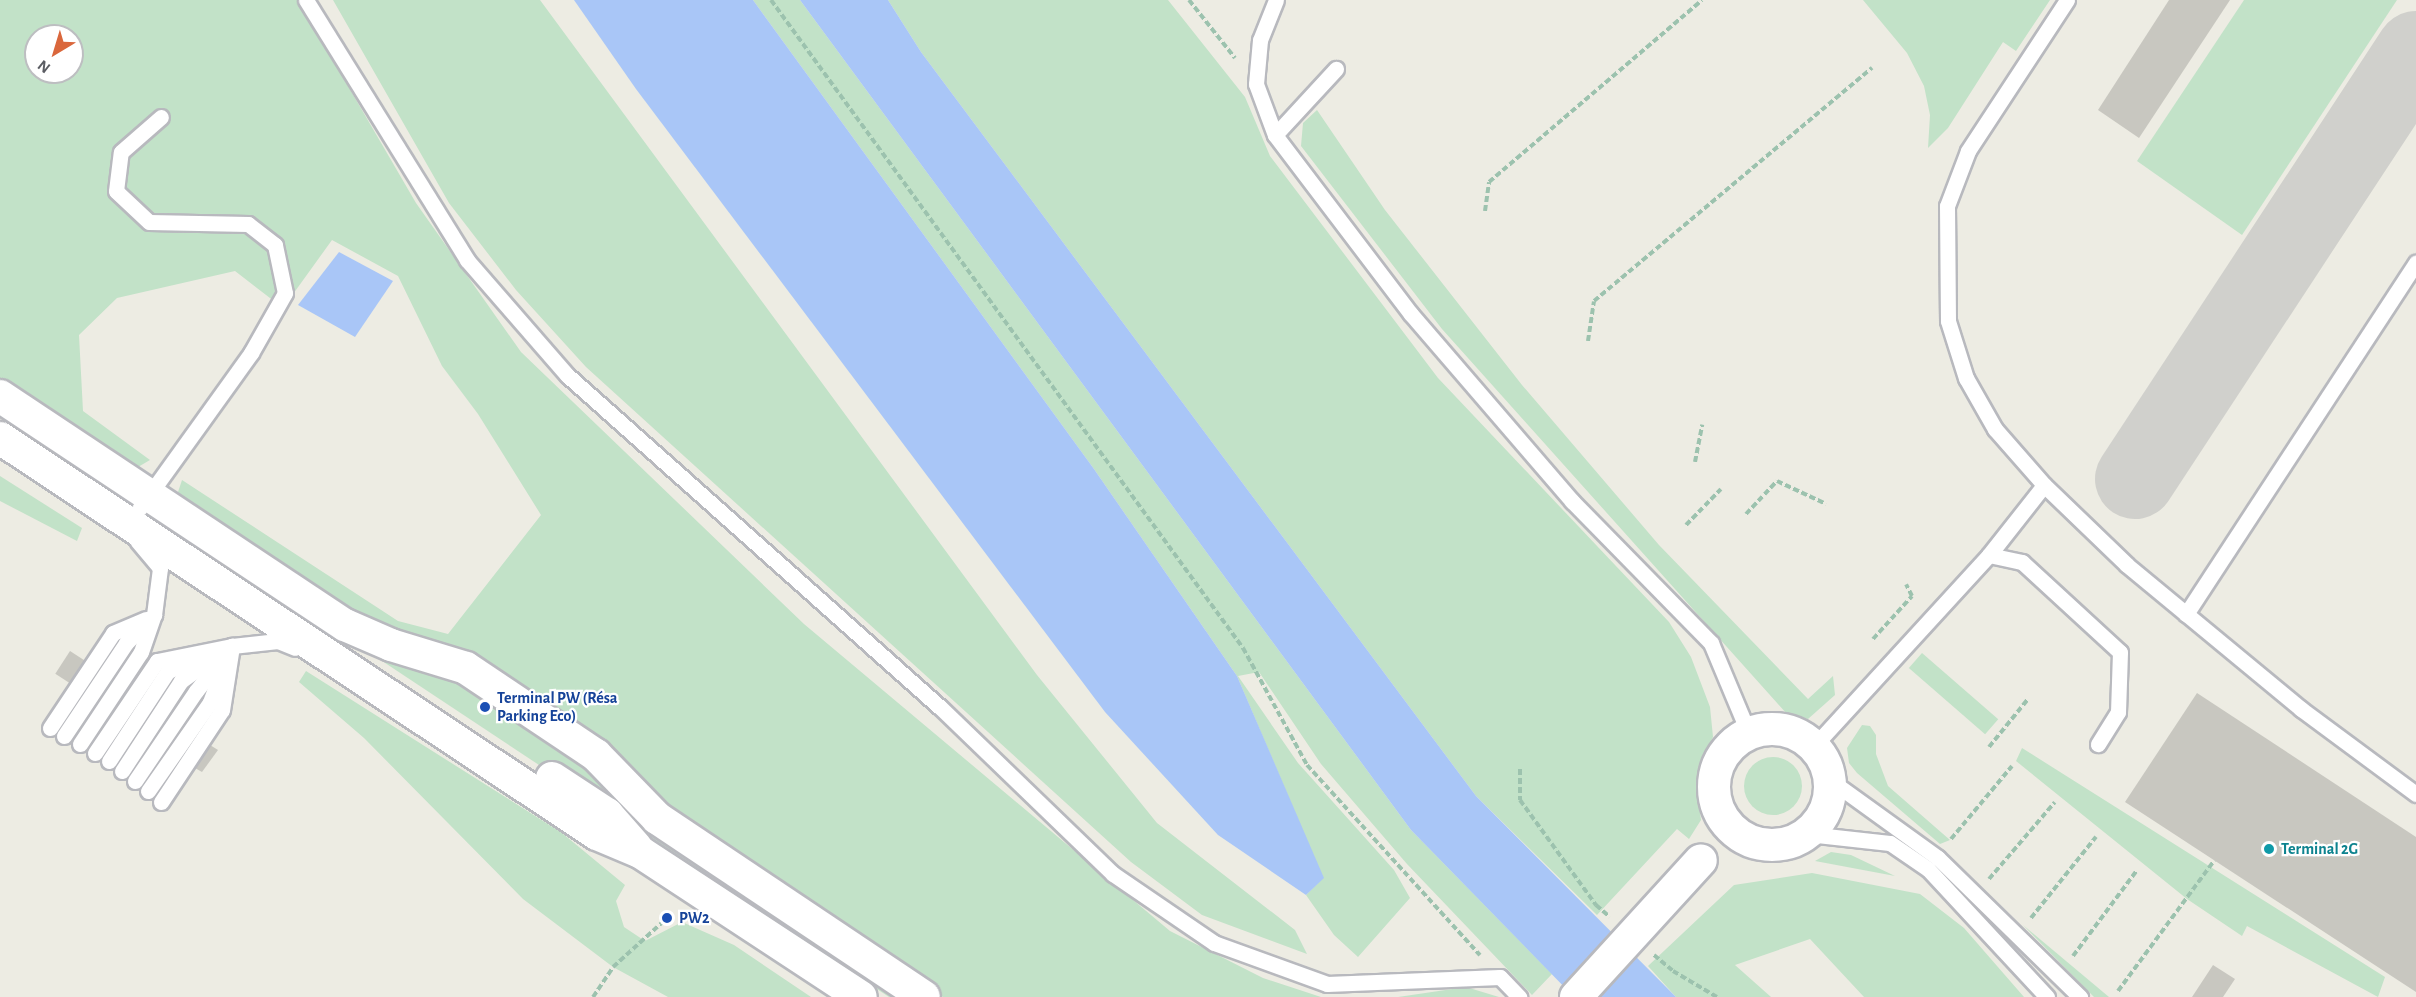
<!DOCTYPE html>
<meta charset="utf-8">
<style>
body{margin:0}
#map{position:relative;width:2416px;height:997px;overflow:hidden;background:#edece3;font-family:"Alegreya Sans",sans-serif}
div>[style]{position:absolute}
.green>*{inset:0;background:#c2e2c8;transform-origin:0 0}
.round{border-radius:50%}
.water>*{inset:0;background:#a9c6f7}
.taxiway>*{height:80px;margin:-40px;padding:0 40px;transform-origin:40px;border-radius:40px;background:#d0d0cc}
.building>*{inset:0;background:#c8c7c0;transform-origin:0 0}
.path>*{height:4px;margin-top:-2px;transform-origin:0;background:repeating-linear-gradient(90deg,#9cc2ae 0 6px,transparent 0 9px)}
.roads{filter:drop-shadow(2px 0 #b8b9be) drop-shadow(-2px 0 #b8b9be) drop-shadow(0 2px #b8b9be) drop-shadow(0 -2px #b8b9be)}
.service>*{height:15px;margin:-7.5px;padding:0 7.5px;transform-origin:7.5px;border-radius:7.5px;background:#fff}
.minor>*{height:32px;margin:-16px;padding:0 16px;transform-origin:16px;border-radius:16px;background:#fff}
.minor>.ring{margin:-16px;padding:0;box-sizing:content-box;background:none;border:32px solid #fff;border-radius:50%}
.bridges{filter:drop-shadow(2px 0 #b8b9be) drop-shadow(-2px 0 #b8b9be) drop-shadow(0 2px #b8b9be) drop-shadow(0 -2px #b8b9be)}
.minor-bridge>*{height:32px;margin:-16px;padding:0 16px;transform-origin:16px;border-radius:16px;background:#fff}
.dots>*{width:16px;height:16px;translate:-50% -50%;box-sizing:border-box;border:3px solid #fff;border-radius:50%}
span{translate:-50% -50%;white-space:nowrap;text-align:center;line-height:1.15;-webkit-text-stroke:4.5px #fff;paint-order:stroke}
.transit-label{font-size:16px;color:#164399;font-weight:700}
.left{translate:0 -50%;text-align:left}
.culture-label{font-size:16px;color:#0d838f;font-weight:700}
.north{position:absolute;left:24px;top:24px;width:60px;height:60px;box-sizing:border-box;background:#fff;border:2px solid #bdbec1;border-radius:50%;rotate:218deg;font-size:16px;font-weight:700;line-height:24px;text-align:center;color:#5b5d63}
.north::after{content:'';display:block;margin:auto;width:21px;height:27px;background:#da673c;clip-path:polygon(50% 0,100% 100%,50% 72%,0 100%)}
</style>
<div id="map">
<div class="green">
<i style="clip-path:polygon(evenodd,0 0,298px 0,416px 203px,521px 352px,804px 624px,1170px 931px,1263px 978px,1321px 997px,943px 997px,709px 842px,652px 798px,606px 749px,346px 616px,189px 508px,178px 492px,182px 480px,398px 621px,448px 634px,541px 515px,478px 414px,442px 366px,398px 276px,332px 240px,283px 308px,235px 271px,117px 298px,79px 335px,83px 411px,150px 460px,138px 467px,118px 460px,0 384px,0 0,36px 36px,72px 36px,72px 72px,36px 72px,36px 36px)"></i>
<i style="clip-path:polygon(333px 0,540px 0,1037px 675px,1157px 823px,1295px 930px,1307px 954px,1202px 915px,1131px 862px,586px 367px,516px 290px,449px 203px)"></i>
<i style="clip-path:polygon(753px 0,800px 0,1411px 830px,1552px 974px,1532px 995px,1407px 864px,1321px 764px,1259px 672px,1238px 676px,1298px 763px,1394px 870px,1410px 898px,1358px 957px,1334px 935px,1306px 895px,1323px 878px,1237px 676px,1094px 469px)"></i>
<i style="clip-path:polygon(888px 0,1168px 0,1245px 97px,1270px 156px,1438px 378px,1669px 622px,1691px 657px,1710px 707px,1713px 737px,1701px 762px,1697px 789px,1701px 820px,1689px 839px,1677px 829px,1597px 915px,1476px 796px,921px 52px)"></i>
<i style="clip-path:polygon(1863px 0,2050px 0,2016px 51px,2003px 42px,1948px 128px,1928px 148px,1930px 115px,1924px 86px,1907px 53px)"></i>
<i style="clip-path:polygon(2244px 0,2397px 0,2242px 235px,2137px 161px)"></i>
<i style="clip-path:polygon(1317px 110px,1385px 210px,1522px 385px,1659px 545px,1808px 699px,1833px 676px,1835px 695px,1808px 719px,1787px 714px,1442px 329px,1301px 146px,1303px 123px)"></i>
<i style="clip-path:polygon(0 476px,82px 528px,77px 541px,0 501px)"></i>
<i style="clip-path:polygon(361px 647px,459px 676px,907px 997px,889px 997px)"></i>
<i style="left:1922px;top:653px;width:101px;height:20px;rotate:41deg"></i>
<i style="clip-path:polygon(306px 671px,562px 833px,625px 885px,616px 901px,624px 927px,645px 941px,682px 922px,734px 945px,811px 997px,668px 997px,613px 967px,523px 899px,364px 738px,299px 682px)"></i>
<i style="clip-path:polygon(1862px 725px,1870px 726px,1876px 735px,1876px 754px,1888px 786px,1950px 840px,1940px 844px,1857px 773px,1849px 763px,1847px 748px)"></i>
<i style="clip-path:polygon(2022px 748px,2385px 977px,2378px 997px,2247px 926px,2242px 936px,2187px 899px,2016px 761px)"></i>
<i class="round" style="left:1744px;top:757px;width:58px;height:58px"></i>
<i style="clip-path:polygon(1831px 852px,1851px 855px,1895px 876px,1815px 861px)"></i>
<i style="clip-path:polygon(1812px 873px,1920px 894px,1964px 928px,2024px 997px,1864px 997px,1810px 939px,1735px 965px,1771px 997px,1676px 997px,1648px 966px,1734px 885px)"></i>
<i style="clip-path:polygon(2023px 925px,2109px 997px,2094px 997px)"></i>
<i style="clip-path:polygon(1466px 987px,1499px 997px,1398px 997px)"></i>
</div>
<div class="water">
<i style="clip-path:polygon(574px 0,753px 0,1094px 469px,1237px 676px,1324px 878px,1306px 895px,1218px 835px,1105px 712px,636px 89px)"></i>
<i style="clip-path:polygon(800px 0,888px 0,921px 52px,1476px 796px,1676px 997px,1574px 997px,1411px 830px)"></i>
<i style="clip-path:polygon(339px 252px,393px 281px,355px 337px,298px 305px)"></i>
</div>
<div class="taxiway">
<i style="left:2135px;top:479px;width:512px;rotate:-56.71deg"></i>
</div>
<div class="building">
<i style="clip-path:polygon(2169px 0,2230px 0,2139px 138px,2098px 110px)"></i>
<i style="left:70px;top:651px;width:17px;height:27px;rotate:33deg"></i>
<i style="clip-path:polygon(2197px 693px,2416px 837px,2416px 992px,2125px 802px)"></i>
<i style="clip-path:polygon(210px 745px,218px 750px,202px 772px,195px 768px)"></i>
<i style="clip-path:polygon(2213px 965px,2235px 979px,2223px 997px,2192px 997px)"></i>
</div>
<div class="path">
<i style="left:771px;top:0;width:802px;rotate:53.93deg"></i>
<i style="left:1243px;top:648px;width:133px;rotate:61.3deg"></i>
<i style="left:1307px;top:765px;width:257px;rotate:47.7deg"></i>
<i style="left:1189px;top:0;width:74px;rotate:51.6deg"></i>
<i style="left:1485px;top:211px;width:29px;rotate:-82deg"></i>
<i style="left:1489px;top:182px;width:280px;rotate:-40.5deg"></i>
<i style="left:1588px;top:341px;width:40px;rotate:-81.5deg"></i>
<i style="left:1594px;top:301px;width:363px;rotate:-40deg"></i>
<i style="left:1695px;top:462px;width:38px;rotate:-79deg"></i>
<i style="left:1746px;top:514px;width:45px;rotate:-46.8deg"></i>
<i style="left:1777px;top:481px;width:54px;rotate:25.1deg"></i>
<i style="left:1686px;top:525px;width:50px;rotate:-45.8deg"></i>
<i style="left:1873px;top:639px;width:58px;rotate:-47.8deg"></i>
<i style="left:1912px;top:596px;width:13px;rotate:-117deg"></i>
<i style="left:1989px;top:747px;width:62px;rotate:-50.9deg"></i>
<i style="left:1520px;top:769px;width:31px;rotate:90deg"></i>
<i style="left:1520px;top:800px;width:130px;rotate:54.1deg"></i>
<i style="left:1596px;top:905px;width:18px;rotate:41deg"></i>
<i style="left:1951px;top:839px;width:95px;rotate:-50.1deg"></i>
<i style="left:1989px;top:879px;width:101px;rotate:-49.4deg"></i>
<i style="left:2031px;top:918px;width:104px;rotate:-51.3deg"></i>
<i style="left:1654px;top:955px;width:25px;rotate:40deg"></i>
<i style="left:1673px;top:971px;width:51px;rotate:30.6deg"></i>
<i style="left:2073px;top:956px;width:107px;rotate:-53.3deg"></i>
<i style="left:2118px;top:991px;width:162px;rotate:-53.6deg"></i>
<i style="left:593px;top:997px;width:36px;rotate:-56deg"></i>
<i style="left:613px;top:967px;width:73px;rotate:-42.2deg"></i>
</div>
<div class="roads">
<div class="service">
<i style="left:306px;top:0;width:306px;rotate:58.2deg"></i>
<i style="left:467px;top:260px;width:152px;rotate:49deg"></i>
<i style="left:567px;top:375px;width:499px;rotate:41.7deg"></i>
<i style="left:940px;top:707px;width:240px;rotate:44deg"></i>
<i style="left:1113px;top:874px;width:122px;rotate:34.3deg"></i>
<i style="left:1214px;top:943px;width:120px;rotate:19.9deg"></i>
<i style="left:1327px;top:984px;width:173px;rotate:-2.3deg"></i>
<i style="left:1500px;top:977px;width:28px;rotate:46deg"></i>
<i style="left:1276px;top:0;width:43px;rotate:111.8deg"></i>
<i style="left:1260px;top:40px;width:44px;rotate:95.2deg"></i>
<i style="left:1256px;top:84px;width:54px;rotate:69.6deg"></i>
<i style="left:1275px;top:135px;width:225px;rotate:52.8deg"></i>
<i style="left:1411px;top:314px;width:247px;rotate:49.3deg"></i>
<i style="left:1572px;top:501px;width:199px;rotate:45.6deg"></i>
<i style="left:1711px;top:643px;width:99px;rotate:67.3deg"></i>
<i style="left:2067px;top:0;width:181px;rotate:123.3deg"></i>
<i style="left:1968px;top:151px;width:59px;rotate:110.9deg"></i>
<i style="left:1947px;top:206px;width:115px;rotate:89.5deg"></i>
<i style="left:1948px;top:321px;width:60px;rotate:72.5deg"></i>
<i style="left:1966px;top:378px;width:59px;rotate:60.4deg"></i>
<i style="left:1995px;top:429px;width:74px;rotate:48.8deg"></i>
<i style="left:2044px;top:485px;width:115px;rotate:43.9deg"></i>
<i style="left:2127px;top:565px;width:226px;rotate:39.6deg"></i>
<i style="left:2301px;top:709px;width:143px;rotate:36.5deg"></i>
<i style="left:1275px;top:135px;width:90px;rotate:-47.3deg"></i>
<i style="left:139px;top:509px;width:192px;rotate:-54.3deg"></i>
<i style="left:251px;top:353px;width:69px;rotate:-60.5deg"></i>
<i style="left:285px;top:293px;width:49px;rotate:-101.8deg"></i>
<i style="left:275px;top:245px;width:34px;rotate:-142deg"></i>
<i style="left:248px;top:224px;width:99px;rotate:-178.8deg"></i>
<i style="left:149px;top:222px;width:45px;rotate:-136.8deg"></i>
<i style="left:116px;top:191px;width:39px;rotate:-83deg"></i>
<i style="left:121px;top:152px;width:53px;rotate:-41.2deg"></i>
<i style="left:1989px;top:555px;width:89px;rotate:-51.8deg"></i>
<i style="left:2186px;top:614px;width:420px;rotate:-56.8deg"></i>
<i style="left:50px;top:728px;width:114px;rotate:-56.4deg"></i>
<i style="left:113px;top:633px;width:36px;rotate:-23deg"></i>
<i style="left:64px;top:736px;width:112px;rotate:-56.3deg"></i>
<i style="left:126px;top:643px;width:40px;rotate:-45deg"></i>
<i style="left:154px;top:615px;width:47px;rotate:-82.7deg"></i>
<i style="left:160px;top:568px;width:35px;rotate:-130deg"></i>
<i style="left:80px;top:744px;width:110px;rotate:-56.5deg"></i>
<i style="left:141px;top:652px;width:36px;rotate:-71deg"></i>
<i style="left:1814px;top:746px;width:259px;rotate:-47.5deg"></i>
<i style="left:1989px;top:555px;width:34px;rotate:12deg"></i>
<i style="left:2022px;top:562px;width:133px;rotate:42.6deg"></i>
<i style="left:2120px;top:652px;width:60px;rotate:91.9deg"></i>
<i style="left:2118px;top:712px;width:38px;rotate:122deg"></i>
<i style="left:95px;top:753px;width:111px;rotate:-56deg"></i>
<i style="left:157px;top:661px;width:76px;rotate:-11.3deg"></i>
<i style="left:109px;top:761px;width:108px;rotate:-56.8deg"></i>
<i style="left:168px;top:671px;width:29px;rotate:-22deg"></i>
<i style="left:122px;top:771px;width:108px;rotate:-56.8deg"></i>
<i style="left:181px;top:681px;width:34px;rotate:-36deg"></i>
<i style="left:1830px;top:780px;width:133px;rotate:35.8deg"></i>
<i style="left:1938px;top:858px;width:199px;rotate:44.4deg"></i>
<i style="left:135px;top:781px;width:109px;rotate:-55.9deg"></i>
<i style="left:196px;top:691px;width:58px;rotate:-51.3deg"></i>
<i style="left:232px;top:646px;width:46px;rotate:-6.2deg"></i>
<i style="left:278px;top:641px;width:18px;rotate:22deg"></i>
<i style="left:148px;top:791px;width:108px;rotate:-55.1deg"></i>
<i style="left:210px;top:702px;width:33px;rotate:-69deg"></i>
<i style="left:161px;top:802px;width:110px;rotate:-56.5deg"></i>
<i style="left:222px;top:710px;width:65px;rotate:-81.1deg"></i>
<i style="left:1808px;top:834px;width:82px;rotate:6.3deg"></i>
<i style="left:1890px;top:843px;width:46px;rotate:34.4deg"></i>
<i style="left:1928px;top:869px;width:175px;rotate:47.1deg"></i>
</div>
<div class="minor">
<i style="left:0;top:396px;width:414px;rotate:33.6deg"></i>
<i style="left:345px;top:625px;width:50px;rotate:23.5deg"></i>
<i style="left:391px;top:645px;width:78px;rotate:17deg"></i>
<i style="left:466px;top:668px;width:156px;rotate:33.8deg"></i>
<i style="left:596px;top:755px;width:88px;rotate:45.9deg"></i>
<i style="left:657px;top:818px;width:321px;rotate:33.8deg"></i>
<i style="left:0;top:438px;width:716px;rotate:33.56deg"></i>
<i style="left:597px;top:834px;width:47px;rotate:22.7deg"></i>
<i style="left:640px;top:852px;width:264px;rotate:33.3deg"></i>
<i class="ring" style="left:1714px;top:729px;width:84px;height:84px"></i>
<i style="left:552px;top:778px;width:66px;rotate:33.2deg"></i>
<i style="left:607px;top:814px;width:44px;rotate:48.7deg"></i>
</div>
</div>
<div class="bridges">
<div class="minor-bridge">
<i style="left:1576px;top:997px;width:185px;rotate:-47.6deg"></i>
</div>
</div>
<div class="dots">
<i style="left:485px;top:707px;background:#1a4fb4"></i>
<i style="left:2269px;top:849px;background:#0f9aa8"></i>
<i style="left:667px;top:918px;background:#1a4fb4"></i>
</div>
<div class="transit-label">
<span class="left" style="left:497px;top:707px">Terminal PW (Résa<br>Parking Eco)</span>
<span class="left" style="left:679px;top:918px">PW2</span>
</div>
<div class="culture-label">
<span class="left" style="left:2281px;top:849px">Terminal 2G</span>
</div>
<div class="north">N</div>
</div>
